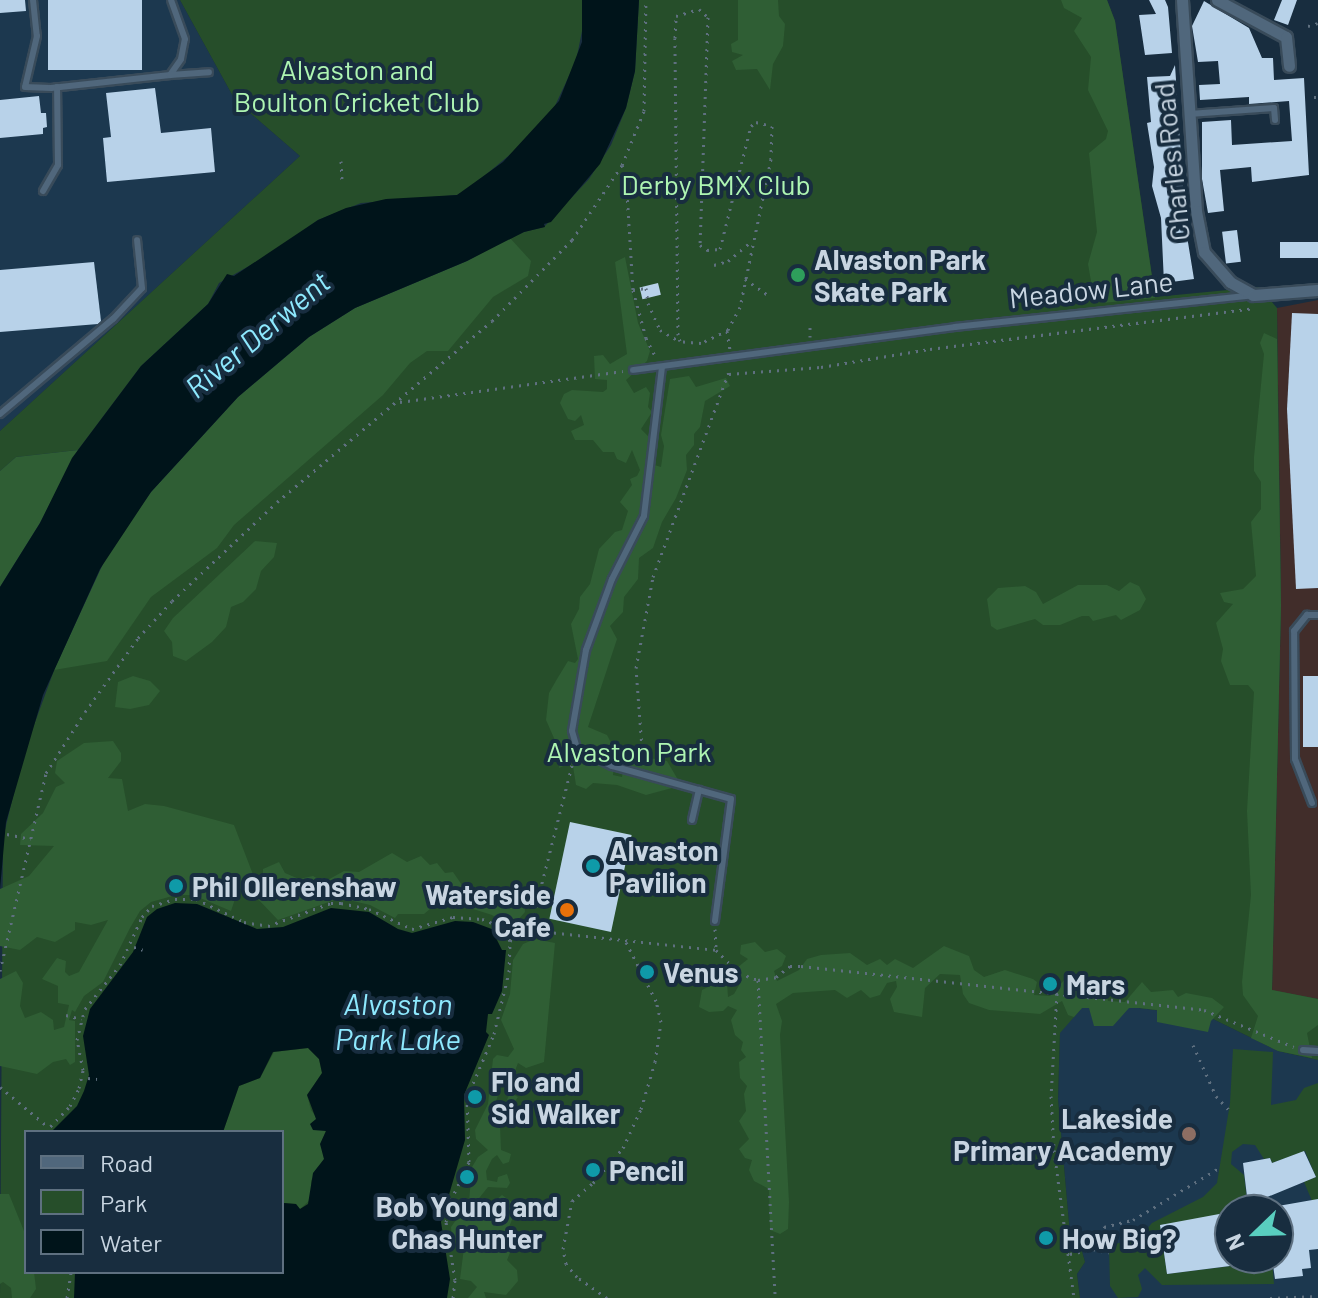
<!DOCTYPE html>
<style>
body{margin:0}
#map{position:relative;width:1318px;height:1298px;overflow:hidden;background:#182d3f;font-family:Barlow,sans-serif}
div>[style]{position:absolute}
.commercial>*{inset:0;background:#412d2a}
.built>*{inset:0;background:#1c384f}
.green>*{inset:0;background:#264e2a}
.forest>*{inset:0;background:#2f5e34}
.water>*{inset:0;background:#00141a}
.building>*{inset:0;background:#b8d2e9;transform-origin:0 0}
.path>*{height:3px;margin-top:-1.5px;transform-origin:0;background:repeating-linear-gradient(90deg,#5f7080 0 2px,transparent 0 8px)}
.roads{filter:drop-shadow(2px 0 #394b5a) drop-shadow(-2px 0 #394b5a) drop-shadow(0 2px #394b5a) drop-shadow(0 -2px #394b5a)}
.lane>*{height:6px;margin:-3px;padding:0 3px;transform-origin:3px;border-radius:3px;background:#50677c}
.street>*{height:11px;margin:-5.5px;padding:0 5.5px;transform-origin:5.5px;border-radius:5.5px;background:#50677c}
.dots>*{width:22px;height:22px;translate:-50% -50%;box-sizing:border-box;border:4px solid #182d3f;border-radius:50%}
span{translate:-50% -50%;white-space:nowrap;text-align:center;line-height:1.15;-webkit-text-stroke:8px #182d3f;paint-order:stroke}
.park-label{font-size:28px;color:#aef5b2}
.street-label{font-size:28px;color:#c8d5e1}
.poi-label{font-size:28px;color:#c8d5e1;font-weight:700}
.left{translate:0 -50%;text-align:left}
.right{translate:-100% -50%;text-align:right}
.water-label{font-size:30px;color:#8ee9fe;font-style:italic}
.legend{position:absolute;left:24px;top:1130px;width:260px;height:144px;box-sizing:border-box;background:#182d3f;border:2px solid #5e7080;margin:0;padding:10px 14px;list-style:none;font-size:24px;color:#c8d5e1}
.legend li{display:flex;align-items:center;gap:16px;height:40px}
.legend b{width:40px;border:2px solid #5e7080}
.north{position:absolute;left:1214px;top:1194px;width:80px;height:80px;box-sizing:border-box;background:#182d3f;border:2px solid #5e7080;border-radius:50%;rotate:247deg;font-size:22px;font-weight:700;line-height:32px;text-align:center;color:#c8d5e1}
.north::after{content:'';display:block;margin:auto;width:28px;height:36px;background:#59cebf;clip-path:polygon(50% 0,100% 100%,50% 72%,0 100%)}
</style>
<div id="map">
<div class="commercial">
<i style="clip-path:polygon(1318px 300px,1318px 999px,1272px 991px,1281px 606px,1277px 308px)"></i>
</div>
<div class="built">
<i style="clip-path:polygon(0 0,180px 0,235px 100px,300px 156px,0 431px)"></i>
<i style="clip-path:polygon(evenodd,1082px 1007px,1139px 1008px,1209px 1017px,1278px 1051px,1318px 1060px,1318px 1298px,1080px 1298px,1077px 1274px,1085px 1262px,1080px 1244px,1070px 1234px,1058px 1099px,1060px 1032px,1082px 1007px,1230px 1210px,1278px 1210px,1278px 1258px,1230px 1258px,1230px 1210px)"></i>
</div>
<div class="green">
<i style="clip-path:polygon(180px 0,582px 0,584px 21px,576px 61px,553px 110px,519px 147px,470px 188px,457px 195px,361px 203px,318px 220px,270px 254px,219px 283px,208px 304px,141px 366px,78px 450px,16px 457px,0 471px,0 431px,300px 156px,235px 100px)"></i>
<i style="clip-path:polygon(evenodd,639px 0,1107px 0,1115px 21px,1155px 297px,1259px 287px,1277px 308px,1281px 606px,1272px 990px,1318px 999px,1318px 1060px,1278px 1051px,1209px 1017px,1139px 1008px,1082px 1008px,1060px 1033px,1058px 1099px,1070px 1234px,1080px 1244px,1085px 1262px,1077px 1274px,1080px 1298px,0 1298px,3px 838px,23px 755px,56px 665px,481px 251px,524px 232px,544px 227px,589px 179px,611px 145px,626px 108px,635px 71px,639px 0,26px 1132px,282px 1132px,282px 1272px,26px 1272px,26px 1132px)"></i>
<i style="clip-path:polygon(1233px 1049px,1273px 1052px,1271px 1105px,1296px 1100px,1304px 1088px,1318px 1083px,1318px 1200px,1312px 1201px,1304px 1182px,1316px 1177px,1305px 1151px,1272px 1163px,1270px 1158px,1264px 1159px,1255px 1145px,1243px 1144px,1232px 1152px,1231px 1164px,1244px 1175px,1248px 1209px,1230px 1210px,1230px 1216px,1160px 1225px,1167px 1274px,1272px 1261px,1274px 1284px,1162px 1285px,1145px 1268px,1138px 1275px,1142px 1289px,1138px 1297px,1118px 1298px,1110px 1286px,1109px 1245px,1138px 1239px,1152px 1223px,1203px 1197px,1217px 1183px,1230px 1103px)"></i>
</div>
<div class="forest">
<i style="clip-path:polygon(738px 0,778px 0,779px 16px,785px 24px,783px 46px,773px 64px,770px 90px,757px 69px,736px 70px,732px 61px,743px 55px,732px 52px,731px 44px,738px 40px)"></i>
<i style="clip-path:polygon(1061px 0,1107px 0,1115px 21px,1155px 298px,1102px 303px,1094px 298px,1088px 264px,1097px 232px,1089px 153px,1106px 139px,1108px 131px,1088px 90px,1091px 57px,1074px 31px,1082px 18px,1064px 8px)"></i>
<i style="clip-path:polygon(510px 238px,531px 261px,528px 276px,493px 297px,448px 351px,427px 351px,410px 363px,383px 395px,234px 525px,217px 548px,151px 597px,107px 661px,54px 670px,108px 553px,151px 492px,238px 397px,309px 337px,355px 308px,467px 261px)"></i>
<i style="clip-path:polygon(625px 257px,638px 323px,650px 351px,647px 361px,626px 380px,634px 393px,646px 387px,650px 393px,648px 407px,652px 412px,641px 429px,648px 436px,648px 463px,661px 467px,664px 446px,661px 435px,670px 379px,689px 376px,696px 387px,726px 378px,730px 386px,705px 401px,700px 427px,694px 434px,694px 445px,686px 455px,687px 470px,676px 498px,662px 522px,653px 548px,639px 558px,638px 579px,624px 597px,623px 612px,610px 626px,617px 639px,588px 727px,607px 735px,616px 752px,613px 775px,622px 777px,624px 762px,632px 755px,667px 761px,677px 778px,672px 788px,646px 795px,617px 785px,593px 783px,586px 789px,576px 785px,573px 766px,570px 763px,559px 768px,561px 754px,546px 720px,549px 693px,557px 679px,568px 661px,575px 663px,578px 659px,571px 624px,579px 609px,580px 597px,590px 584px,599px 549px,615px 532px,622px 530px,628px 511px,620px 502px,632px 485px,630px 479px,637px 476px,640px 470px,632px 450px,626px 463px,617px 459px,614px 452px,603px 452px,593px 440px,575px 440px,571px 431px,584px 425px,581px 415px,575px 421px,568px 419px,560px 403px,564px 394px,572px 390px,603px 392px,607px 389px,607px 380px,595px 379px,594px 356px,603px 355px,610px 364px,627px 354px,615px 262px)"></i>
<i style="clip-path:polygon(1264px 333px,1277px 339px,1281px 606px,1272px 990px,1318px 999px,1318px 1025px,1307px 1033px,1312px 1058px,1278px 1051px,1251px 1038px,1258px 1016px,1243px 995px,1242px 982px,1251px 895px,1247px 811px,1254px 692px,1248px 685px,1230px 685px,1221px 661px,1223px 649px,1216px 623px,1233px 604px,1224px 602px,1220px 593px,1243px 589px,1256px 576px,1251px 522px,1261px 509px,1261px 482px,1254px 471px,1254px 457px,1264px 354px,1260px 343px)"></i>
<i style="clip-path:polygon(78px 450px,40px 523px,0 587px,0 471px,16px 457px)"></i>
<i style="clip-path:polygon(255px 541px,277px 543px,274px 557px,261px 571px,256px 589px,243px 602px,231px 607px,226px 627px,212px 642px,186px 661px,173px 656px,172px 642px,164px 631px,173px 618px)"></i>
<i style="clip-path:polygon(1130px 582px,1139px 586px,1146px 599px,1140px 610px,1121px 620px,1116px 615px,1093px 621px,1089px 616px,1082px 616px,1060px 625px,1043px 625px,1035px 619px,997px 630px,991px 626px,987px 599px,998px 588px,1025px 586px,1036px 592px,1043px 604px,1078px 585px,1107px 585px,1119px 591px)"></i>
<i style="clip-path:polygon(133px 676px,150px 681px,160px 691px,149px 705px,130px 709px,115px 707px,118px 682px)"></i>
<i style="clip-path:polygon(113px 741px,121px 753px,121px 761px,108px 778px,122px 779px,128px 811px,145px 804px,164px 806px,234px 825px,259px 890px,273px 887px,283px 894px,288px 891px,263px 877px,263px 869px,279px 862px,285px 873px,299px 879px,313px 876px,324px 882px,344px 871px,359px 872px,392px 853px,407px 862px,421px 856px,430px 865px,437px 863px,445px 873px,453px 872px,462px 885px,476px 895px,524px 900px,525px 912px,511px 928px,492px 915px,473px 909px,436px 904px,424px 914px,398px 914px,395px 918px,370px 905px,340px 898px,278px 920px,256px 897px,250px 879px,237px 893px,231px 911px,193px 895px,176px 895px,151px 902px,140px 911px,130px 928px,103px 982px,84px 996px,75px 1012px,72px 1010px,69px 1020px,75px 1021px,75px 1062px,70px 1065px,66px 1059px,53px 1062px,37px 1074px,0 1066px,0 979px,16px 971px,23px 983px,20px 1006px,25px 1018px,41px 1012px,53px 1020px,54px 1030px,64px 1027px,69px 1005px,58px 1003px,58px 986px,42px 979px,57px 958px,66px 961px,65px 972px,69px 976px,79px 972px,108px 920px,91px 925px,75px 922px,75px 930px,55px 942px,37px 937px,20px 950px,0 946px,0 889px,29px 876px,54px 846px,20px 845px,21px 834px,43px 813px,56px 787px,65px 783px,55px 773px,57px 761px,84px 743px)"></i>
<i style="clip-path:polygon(535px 939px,555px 943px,544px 1062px,526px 1068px,518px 1063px,513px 1076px,501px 1085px,492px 1115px,496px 1117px,502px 1111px,510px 1093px,518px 1097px,500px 1125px,501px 1150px,511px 1154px,509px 1162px,503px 1164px,497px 1155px,492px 1159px,486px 1171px,487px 1180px,497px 1182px,498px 1177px,507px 1174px,510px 1183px,507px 1188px,488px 1187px,472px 1207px,473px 1218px,502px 1195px,513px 1203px,519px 1214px,513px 1217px,506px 1235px,512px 1248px,507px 1260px,517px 1270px,518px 1281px,506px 1295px,484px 1292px,486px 1298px,468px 1298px,477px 1287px,471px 1281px,460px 1279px,464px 1248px,462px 1241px,452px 1240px,451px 1227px,469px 1202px,472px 1167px,478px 1157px,488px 1150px,476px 1139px,475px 1130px,488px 1104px,493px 1059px,497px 1055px,508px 1057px,514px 1049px,501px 1020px,510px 994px,513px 960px,523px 944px)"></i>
<i style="clip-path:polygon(755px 942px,765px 952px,777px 949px,786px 956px,782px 966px,774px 971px,777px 981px,799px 970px,807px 959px,821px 955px,850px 953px,867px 965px,880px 959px,887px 965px,895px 959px,913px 968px,944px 946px,969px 956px,974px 970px,984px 977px,1005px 970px,1033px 979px,1037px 982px,1034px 995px,1050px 996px,1065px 979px,1078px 978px,1085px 986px,1098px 979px,1107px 990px,1108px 1001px,1125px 1002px,1142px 982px,1151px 992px,1173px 990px,1178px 997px,1186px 993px,1212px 998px,1224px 1007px,1211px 1021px,1208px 1032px,1157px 1022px,1157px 1010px,1139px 1008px,1129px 1008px,1113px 1026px,1094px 1026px,1089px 1008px,1082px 1008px,1074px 1017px,1068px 1015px,1062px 1001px,1040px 1014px,989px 1010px,969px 1003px,963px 994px,960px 975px,940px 974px,925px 988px,922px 1017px,894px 1012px,890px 999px,897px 987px,896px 981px,887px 983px,880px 995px,870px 998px,861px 990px,847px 998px,835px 990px,793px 993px,776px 1004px,782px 1021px,780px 1035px,789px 1202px,788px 1229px,780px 1234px,770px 1230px,769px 1189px,754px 1181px,749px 1170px,752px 1160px,745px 1158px,739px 1149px,749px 1139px,739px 1121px,746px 1111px,744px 1094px,747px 1086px,740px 1078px,739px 1062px,746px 1057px,741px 1050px,743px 1042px,735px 1035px,731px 1020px,737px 1010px,728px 1006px,723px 1011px,709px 1012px,699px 1007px,702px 990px,718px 982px,727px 982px,728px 997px,734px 994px,742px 980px,736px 974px,738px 967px,748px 959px,740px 954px,741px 945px)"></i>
<i style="clip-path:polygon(308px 1048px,319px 1059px,322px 1073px,307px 1095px,311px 1110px,326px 1130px,321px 1144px,324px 1159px,311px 1181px,311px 1199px,300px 1209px,296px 1204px,284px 1203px,282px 1198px,282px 1132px,223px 1132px,239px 1086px,260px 1078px,274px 1052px)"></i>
<i style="clip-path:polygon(0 1194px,9px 1194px,26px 1236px,26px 1272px,34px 1272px,36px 1289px,30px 1298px,12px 1298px,11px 1288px,3px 1282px,0 1284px)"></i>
</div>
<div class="water">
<i style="clip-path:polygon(582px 0,639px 0,635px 71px,626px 108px,600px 164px,551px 222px,544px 224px,545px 227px,524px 232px,467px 261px,355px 308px,309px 337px,238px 397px,151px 492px,100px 569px,43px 695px,6px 822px,0 889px,0 587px,40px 523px,72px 458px,141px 366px,208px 304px,227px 274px,234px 276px,318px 220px,346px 208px,386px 199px,457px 195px,503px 162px,559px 101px,582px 42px)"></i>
<i style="clip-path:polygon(175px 903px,197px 904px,257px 929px,283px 927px,331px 908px,369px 912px,398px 929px,412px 933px,455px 921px,473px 922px,497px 931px,494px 934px,502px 950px,506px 950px,502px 991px,492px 1014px,488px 1014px,486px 1032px,489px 1035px,464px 1095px,465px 1140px,441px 1222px,450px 1279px,447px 1298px,74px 1298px,75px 1272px,282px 1272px,282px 1198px,284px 1203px,296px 1204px,300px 1209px,308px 1204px,313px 1173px,324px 1159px,320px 1144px,326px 1131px,313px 1130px,310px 1124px,316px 1119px,307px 1095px,322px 1073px,319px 1059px,308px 1048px,273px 1052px,260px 1078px,239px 1086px,223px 1132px,51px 1132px,77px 1106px,84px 1091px,89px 1075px,83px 1036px,90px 1009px,133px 952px,147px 917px,157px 909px)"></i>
</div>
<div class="building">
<i style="clip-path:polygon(0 0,25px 0,26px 11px,0 13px)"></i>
<i style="left:48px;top:0;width:94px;height:70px"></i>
<i style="clip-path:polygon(1149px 0,1165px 0,1168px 7px,1172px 53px,1145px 55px,1139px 15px,1156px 14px)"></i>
<i style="clip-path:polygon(1282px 0,1297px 0,1288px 25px,1274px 20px)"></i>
<i style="clip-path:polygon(1204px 1px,1249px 28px,1262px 58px,1273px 58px,1274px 80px,1304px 78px,1309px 175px,1252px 182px,1251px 167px,1220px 170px,1224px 211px,1208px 213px,1202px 179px,1202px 122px,1231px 120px,1232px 145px,1292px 141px,1289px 101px,1249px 104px,1249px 97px,1200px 100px,1199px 85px,1220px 84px,1218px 61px,1198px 62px,1192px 26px)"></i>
<i style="clip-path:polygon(1175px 65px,1186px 230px,1194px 279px,1164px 283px,1161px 218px,1152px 186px,1154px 167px,1147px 123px,1151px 122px,1147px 77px,1170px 76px)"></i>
<i style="clip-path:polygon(155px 88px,161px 133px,211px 128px,215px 172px,107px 182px,103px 138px,111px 137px,106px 93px)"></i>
<i style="clip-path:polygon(39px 96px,41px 113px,46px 113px,47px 127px,43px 128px,43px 134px,0 138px,0 100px)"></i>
<i style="left:1237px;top:230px;width:32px;height:15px;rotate:83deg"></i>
<i style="left:1318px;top:242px;width:16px;height:38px;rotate:90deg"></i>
<i style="clip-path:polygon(94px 262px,101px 321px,98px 324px,0 332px,0 270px)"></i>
<i style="left:658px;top:283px;width:12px;height:19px;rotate:76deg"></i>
<i style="clip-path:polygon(1292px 313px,1318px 314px,1318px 588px,1296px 589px,1287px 409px)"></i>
<i style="left:1303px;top:676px;width:15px;height:71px"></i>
<i style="left:570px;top:822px;width:63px;height:99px;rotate:12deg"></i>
<i style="clip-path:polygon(1304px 1151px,1316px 1177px,1248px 1205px,1243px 1163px,1270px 1158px,1272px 1163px)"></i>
<i style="clip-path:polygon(1318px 1199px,1318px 1249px,1309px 1250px,1311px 1268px,1302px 1269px,1303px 1276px,1275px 1279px,1272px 1258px,1278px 1258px,1278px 1206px)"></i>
<i style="clip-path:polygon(1230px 1212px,1230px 1266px,1167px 1274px,1160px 1225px)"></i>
</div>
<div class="path">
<i style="left:699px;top:9px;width:12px;rotate:42deg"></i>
<i style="left:708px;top:17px;width:228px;rotate:92deg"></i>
<i style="left:700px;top:245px;width:9px;rotate:36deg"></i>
<i style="left:707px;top:250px;width:13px;rotate:-4deg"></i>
<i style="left:720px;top:249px;width:127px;rotate:-75.9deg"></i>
<i style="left:751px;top:126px;width:6px;rotate:-39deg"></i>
<i style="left:756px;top:122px;width:16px;rotate:14deg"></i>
<i style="left:772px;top:126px;width:33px;rotate:92deg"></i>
<i style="left:771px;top:159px;width:151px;rotate:101.8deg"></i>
<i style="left:740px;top:307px;width:26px;rotate:118deg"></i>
<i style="left:728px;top:330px;width:30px;rotate:154deg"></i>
<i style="left:701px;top:343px;width:21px;rotate:-175deg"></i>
<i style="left:680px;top:341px;width:6px;rotate:-108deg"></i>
<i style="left:678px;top:335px;width:297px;rotate:-90.6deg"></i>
<i style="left:675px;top:38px;width:22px;rotate:-87deg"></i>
<i style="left:676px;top:16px;width:24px;rotate:-17deg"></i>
<i style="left:1308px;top:26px;width:10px;rotate:-17deg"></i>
<i style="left:1314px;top:97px;width:4px"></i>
<i style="left:341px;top:161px;width:22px;rotate:87deg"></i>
<i style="left:622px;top:165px;width:12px;rotate:70deg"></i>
<i style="left:626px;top:176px;width:114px;rotate:86.5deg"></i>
<i style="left:633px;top:290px;width:50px;rotate:74.8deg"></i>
<i style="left:646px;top:338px;width:20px;rotate:63deg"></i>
<i style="left:714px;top:265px;width:15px;rotate:-16deg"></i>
<i style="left:728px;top:261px;width:31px;rotate:-40deg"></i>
<i style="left:745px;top:279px;width:28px;rotate:35deg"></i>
<i style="left:633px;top:290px;width:13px;rotate:-9deg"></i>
<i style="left:646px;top:288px;width:15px;rotate:82deg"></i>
<i style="left:648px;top:303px;width:30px;rotate:66deg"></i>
<i style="left:660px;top:330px;width:22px;rotate:30deg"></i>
<i style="left:727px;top:331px;width:18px;rotate:81deg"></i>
<i style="left:810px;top:337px;width:13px;rotate:-90deg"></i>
<i style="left:729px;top:374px;width:92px;rotate:-4.4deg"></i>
<i style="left:821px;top:367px;width:110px;rotate:-9.4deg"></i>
<i style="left:930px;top:349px;width:326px;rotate:-7.2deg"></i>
<i style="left:400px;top:402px;width:225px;rotate:-7.9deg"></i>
<i style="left:639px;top:765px;width:17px;rotate:-80deg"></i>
<i style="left:642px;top:748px;width:80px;rotate:-94.3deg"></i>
<i style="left:636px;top:668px;width:93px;rotate:-79.4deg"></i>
<i style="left:653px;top:577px;width:219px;rotate:-69.7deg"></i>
<i style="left:7px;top:834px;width:24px;rotate:12deg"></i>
<i style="left:715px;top:929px;width:21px;rotate:87deg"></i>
<i style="left:530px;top:930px;width:187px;rotate:6.1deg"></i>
<i style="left:716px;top:950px;width:33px;rotate:45deg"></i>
<i style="left:739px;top:973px;width:20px;rotate:20deg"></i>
<i style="left:758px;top:980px;width:18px;rotate:-9deg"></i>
<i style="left:776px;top:977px;width:18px;rotate:-38deg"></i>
<i style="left:790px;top:966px;width:11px"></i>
<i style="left:801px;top:966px;width:405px;rotate:6.2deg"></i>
<i style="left:1204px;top:1010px;width:97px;rotate:22.3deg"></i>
<i style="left:134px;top:947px;width:9px;rotate:18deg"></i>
<i style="left:0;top:971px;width:203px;rotate:-76.9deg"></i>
<i style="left:46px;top:773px;width:72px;rotate:-57.4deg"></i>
<i style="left:85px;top:712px;width:91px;rotate:-54.4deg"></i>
<i style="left:138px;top:638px;width:50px;rotate:-47.4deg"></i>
<i style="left:172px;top:601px;width:144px;rotate:-43.3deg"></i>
<i style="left:277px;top:502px;width:281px;rotate:-40.1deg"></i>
<i style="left:492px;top:321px;width:114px;rotate:-45.4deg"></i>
<i style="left:572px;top:240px;width:90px;rotate:-56.3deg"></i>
<i style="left:622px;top:165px;width:58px;rotate:-67.8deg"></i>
<i style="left:644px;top:111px;width:111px;rotate:-89deg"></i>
<i style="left:758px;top:980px;width:318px;rotate:86.9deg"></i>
<i style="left:1057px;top:993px;width:103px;rotate:93.3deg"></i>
<i style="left:1051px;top:1096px;width:54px;rotate:86.8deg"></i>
<i style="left:1054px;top:1150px;width:149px;rotate:82.3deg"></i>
<i style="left:66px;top:1015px;width:16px;rotate:15deg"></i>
<i style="left:1193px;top:1045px;width:56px;rotate:65.7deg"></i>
<i style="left:1216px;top:1096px;width:19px;rotate:47deg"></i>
<i style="left:88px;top:1078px;width:9px;rotate:6deg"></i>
<i style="left:0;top:1087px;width:60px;rotate:39.6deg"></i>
<i style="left:45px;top:1132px;width:36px;rotate:-46deg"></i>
<i style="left:70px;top:1106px;width:20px;rotate:-63deg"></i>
<i style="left:79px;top:1088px;width:18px;rotate:-77deg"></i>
<i style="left:83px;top:1070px;width:31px;rotate:-101deg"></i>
<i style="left:77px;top:1040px;width:32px;rotate:-76deg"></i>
<i style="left:85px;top:1009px;width:56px;rotate:-51.5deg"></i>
<i style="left:120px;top:965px;width:53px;rotate:-65.4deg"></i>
<i style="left:142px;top:917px;width:15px;rotate:-48deg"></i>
<i style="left:152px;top:906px;width:24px;rotate:-17deg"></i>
<i style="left:175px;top:899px;width:21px"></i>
<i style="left:196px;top:899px;width:53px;rotate:25.6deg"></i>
<i style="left:244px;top:922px;width:24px;rotate:9deg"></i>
<i style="left:268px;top:926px;width:67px;rotate:-20.1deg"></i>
<i style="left:331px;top:903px;width:10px"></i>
<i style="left:341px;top:903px;width:29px;rotate:12deg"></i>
<i style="left:369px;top:909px;width:47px;rotate:24.9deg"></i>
<i style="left:412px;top:929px;width:43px;rotate:-16.3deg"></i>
<i style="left:453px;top:917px;width:29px;rotate:4deg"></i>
<i style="left:482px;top:919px;width:19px;rotate:21deg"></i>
<i style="left:500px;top:926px;width:18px;rotate:56deg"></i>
<i style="left:510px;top:941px;width:23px;rotate:-29deg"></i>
<i style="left:530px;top:930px;width:179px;rotate:-75.7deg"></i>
<i style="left:1093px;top:1249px;width:25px;rotate:-63deg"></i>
<i style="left:1104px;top:1227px;width:30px;rotate:-14deg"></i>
<i style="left:1133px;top:1220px;width:100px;rotate:-31.2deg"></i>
<i style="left:1070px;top:1254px;width:24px;rotate:-12deg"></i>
<i style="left:1093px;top:1249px;width:16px;rotate:14deg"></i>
<i style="left:67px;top:1298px;width:26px;rotate:-81deg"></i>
<i style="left:453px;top:1298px;width:18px;rotate:-84deg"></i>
<i style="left:455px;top:1280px;width:59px;rotate:-98.8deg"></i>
<i style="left:446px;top:1222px;width:23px;rotate:-77deg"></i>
<i style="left:451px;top:1200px;width:42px;rotate:-64.7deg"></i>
<i style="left:469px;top:1162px;width:64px;rotate:-91.8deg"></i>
<i style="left:467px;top:1098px;width:69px;rotate:-67.1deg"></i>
<i style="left:494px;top:1034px;width:64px;rotate:-76.4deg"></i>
<i style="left:509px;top:972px;width:31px;rotate:-88deg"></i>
<i style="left:607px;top:1298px;width:37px;rotate:-145deg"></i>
<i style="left:577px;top:1277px;width:17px;rotate:-130deg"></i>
<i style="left:566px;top:1264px;width:15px;rotate:-101deg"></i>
<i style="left:563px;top:1249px;width:49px;rotate:-79.4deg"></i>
<i style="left:572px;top:1201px;width:28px;rotate:-41deg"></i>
<i style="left:593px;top:1183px;width:46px;rotate:-49.4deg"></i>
<i style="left:623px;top:1148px;width:43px;rotate:-65.2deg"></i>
<i style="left:641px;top:1109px;width:49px;rotate:-73.4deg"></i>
<i style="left:655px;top:1062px;width:40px;rotate:-81.5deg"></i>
<i style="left:661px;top:1022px;width:22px;rotate:-103deg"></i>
<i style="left:656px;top:1001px;width:66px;rotate:-117deg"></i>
<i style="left:1270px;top:1298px;width:48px;rotate:-2.4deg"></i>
</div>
<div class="roads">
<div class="lane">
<i style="left:33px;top:0;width:36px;rotate:84deg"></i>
<i style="left:37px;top:36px;width:52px;rotate:103.2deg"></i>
<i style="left:25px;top:87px;width:26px;rotate:2deg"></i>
<i style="left:51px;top:88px;width:120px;rotate:-6.2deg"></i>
<i style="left:170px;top:75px;width:19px;rotate:-55deg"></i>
<i style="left:181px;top:59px;width:20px;rotate:-79deg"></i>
<i style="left:185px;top:39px;width:41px;rotate:-109.7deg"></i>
<i style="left:170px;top:75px;width:39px;rotate:-4deg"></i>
<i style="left:1189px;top:114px;width:85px;rotate:-4deg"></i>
<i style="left:1274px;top:108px;width:12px;rotate:85deg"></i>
<i style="left:43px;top:191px;width:30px;rotate:-60deg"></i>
<i style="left:58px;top:165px;width:78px;rotate:-90.7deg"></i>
<i style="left:662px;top:367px;width:150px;rotate:96.9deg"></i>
<i style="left:644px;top:516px;width:71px;rotate:116.9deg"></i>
<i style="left:612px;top:579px;width:76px;rotate:110.1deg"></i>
<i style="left:586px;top:650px;width:82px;rotate:99.8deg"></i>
<i style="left:572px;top:731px;width:19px;rotate:74deg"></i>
<i style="left:577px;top:749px;width:39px;rotate:26deg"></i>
<i style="left:612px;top:766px;width:123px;rotate:15.5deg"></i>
<i style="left:731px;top:799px;width:123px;rotate:97.5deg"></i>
<i style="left:633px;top:370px;width:325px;rotate:-7.6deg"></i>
<i style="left:955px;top:327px;width:299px;rotate:-6.1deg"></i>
<i style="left:0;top:414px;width:148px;rotate:-40.1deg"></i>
<i style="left:113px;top:319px;width:42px;rotate:-46.9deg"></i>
<i style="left:142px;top:288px;width:48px;rotate:-95.9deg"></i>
<i style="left:1312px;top:803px;width:47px;rotate:-111.1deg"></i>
<i style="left:1295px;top:759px;width:128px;rotate:-90.4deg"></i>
<i style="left:1294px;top:631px;width:21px;rotate:-51deg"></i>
<i style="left:1307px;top:615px;width:11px"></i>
<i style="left:692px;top:820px;width:31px;rotate:-77deg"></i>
<i style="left:1303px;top:1050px;width:15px;rotate:4deg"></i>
</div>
<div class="street">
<i style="left:1182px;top:0;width:211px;rotate:86.2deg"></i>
<i style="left:1196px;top:211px;width:42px;rotate:79deg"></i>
<i style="left:1204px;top:252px;width:40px;rotate:49deg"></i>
<i style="left:1230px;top:282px;width:26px;rotate:29deg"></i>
<i style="left:1253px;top:295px;width:65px;rotate:-4.4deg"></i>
<i style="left:1217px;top:0;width:78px;rotate:28.2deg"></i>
<i style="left:1286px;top:37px;width:29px;rotate:84deg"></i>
</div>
</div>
<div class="dots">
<i style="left:798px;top:275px;background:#2e9e5b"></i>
<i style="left:593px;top:866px;background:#0f9aa8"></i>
<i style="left:176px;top:886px;background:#0f9aa8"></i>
<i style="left:567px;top:910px;background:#e8710a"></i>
<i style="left:647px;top:972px;background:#0f9aa8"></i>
<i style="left:1050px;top:984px;background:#0f9aa8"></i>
<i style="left:475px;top:1097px;background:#0f9aa8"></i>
<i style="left:1189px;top:1134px;background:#8d6e63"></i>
<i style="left:593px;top:1170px;background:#0f9aa8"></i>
<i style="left:467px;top:1177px;background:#0f9aa8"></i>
<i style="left:1046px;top:1238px;background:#0f9aa8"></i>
</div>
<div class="park-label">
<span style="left:357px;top:85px">Alvaston and<br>Boulton Cricket Club</span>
<span style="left:716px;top:184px">Derby BMX Club</span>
<span style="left:629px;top:751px">Alvaston Park</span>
</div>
<div class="street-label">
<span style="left:1171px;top:162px;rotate:-96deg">Charles Road</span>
<span style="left:1091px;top:289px;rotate:-6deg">Meadow Lane</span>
</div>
<div class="poi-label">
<span class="left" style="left:814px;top:275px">Alvaston Park<br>Skate Park</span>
<span class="left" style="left:609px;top:866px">Alvaston<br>Pavilion</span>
<span class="left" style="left:192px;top:886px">Phil Ollerenshaw</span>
<span class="right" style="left:551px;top:910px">Waterside<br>Cafe</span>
<span class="left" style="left:663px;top:972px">Venus</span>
<span class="left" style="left:1066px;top:984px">Mars</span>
<span class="left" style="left:491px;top:1097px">Flo and<br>Sid Walker</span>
<span class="right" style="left:1173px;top:1134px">Lakeside<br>Primary Academy</span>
<span class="left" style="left:609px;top:1170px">Pencil</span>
<span style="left:467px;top:1222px">Bob Young and<br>Chas Hunter</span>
<span class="left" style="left:1062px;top:1238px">How Big?</span>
</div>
<div class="water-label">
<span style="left:257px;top:334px;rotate:-40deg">River Derwent</span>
<span style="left:398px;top:1020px">Alvaston<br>Park Lake</span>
</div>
<ul class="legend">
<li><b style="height:10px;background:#50677c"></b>Road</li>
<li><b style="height:22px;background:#264e2a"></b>Park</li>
<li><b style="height:22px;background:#00141a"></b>Water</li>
</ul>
<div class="north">N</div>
</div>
